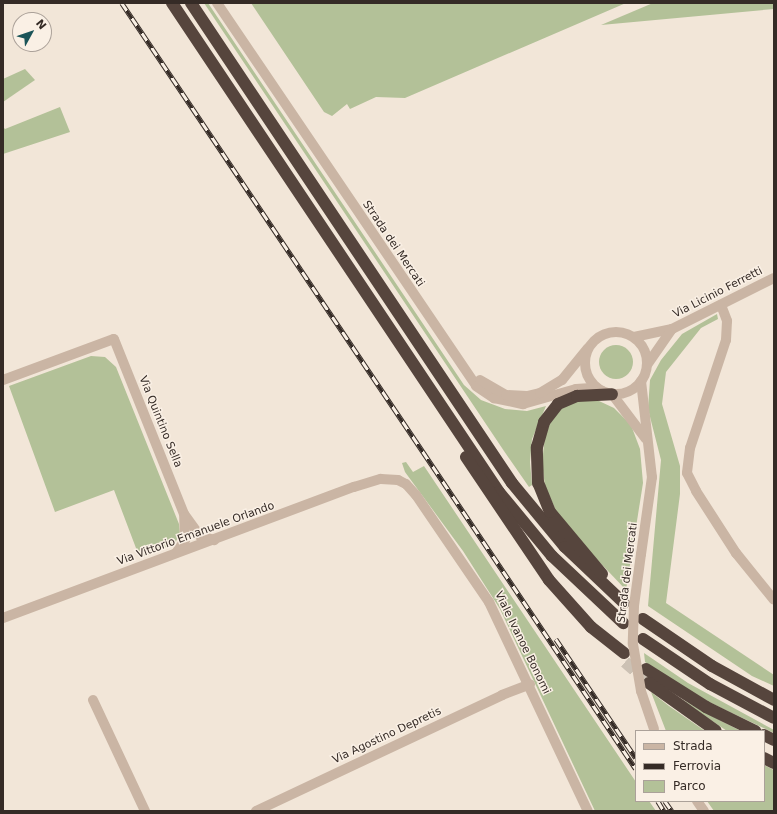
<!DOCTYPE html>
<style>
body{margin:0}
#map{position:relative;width:777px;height:814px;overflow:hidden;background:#f2e6d8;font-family:"DejaVu Sans",sans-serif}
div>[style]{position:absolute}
.green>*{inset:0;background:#b3c198}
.round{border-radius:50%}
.highway-tunnel>*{height:12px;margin-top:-6px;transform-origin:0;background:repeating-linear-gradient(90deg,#ccc1b4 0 12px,transparent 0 18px)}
.minor>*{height:10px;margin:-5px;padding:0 5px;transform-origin:5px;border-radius:5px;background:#cab5a4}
.minor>.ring{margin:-5px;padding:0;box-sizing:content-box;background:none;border:10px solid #cab5a4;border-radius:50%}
.highway>*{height:12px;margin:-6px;padding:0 6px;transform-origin:6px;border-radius:6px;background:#56453d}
.rail>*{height:4.5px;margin-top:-2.25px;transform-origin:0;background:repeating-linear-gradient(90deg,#faf0e5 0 9px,#352b26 0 18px);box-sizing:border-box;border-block:1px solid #352b26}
.minor-bridge>*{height:10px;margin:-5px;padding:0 5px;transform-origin:5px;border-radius:5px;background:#cab5a4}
span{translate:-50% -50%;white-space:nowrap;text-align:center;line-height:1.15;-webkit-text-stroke:3px #faf0e5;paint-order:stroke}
.street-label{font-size:11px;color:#352b26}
.frame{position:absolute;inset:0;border:4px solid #352b26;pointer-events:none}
.legend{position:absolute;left:635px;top:730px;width:130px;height:72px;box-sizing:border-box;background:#faf0e5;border:1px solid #aba199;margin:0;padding:5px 7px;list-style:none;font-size:12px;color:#352b26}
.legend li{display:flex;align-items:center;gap:8px;height:20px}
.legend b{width:20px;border:1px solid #aba199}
.north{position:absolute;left:12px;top:12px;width:40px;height:40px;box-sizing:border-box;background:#faf0e5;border:1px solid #aba199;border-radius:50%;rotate:50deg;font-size:11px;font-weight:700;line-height:16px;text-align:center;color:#352b26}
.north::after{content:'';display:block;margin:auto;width:14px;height:18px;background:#1b5458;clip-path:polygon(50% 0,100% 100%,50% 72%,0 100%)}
</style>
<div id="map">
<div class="green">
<i style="clip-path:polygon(204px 3px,208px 3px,464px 385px,481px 400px,505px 409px,527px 411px,546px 406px,532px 439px,530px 462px,532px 485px,529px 487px,504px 451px)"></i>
<i style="clip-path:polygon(251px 3px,626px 3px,405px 98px,376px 97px,350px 109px,347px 104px,332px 116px,324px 112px)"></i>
<i style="clip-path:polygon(653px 3px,774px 3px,774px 9px,601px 25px)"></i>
<i style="clip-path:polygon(25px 69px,35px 80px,3px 102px,3px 79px)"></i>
<i style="clip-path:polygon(60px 107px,70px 132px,3px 154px,3px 127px,5px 129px)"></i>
<i style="clip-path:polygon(717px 314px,718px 319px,701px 328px,666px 372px,662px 404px,680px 466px,680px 494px,666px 603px,774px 675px,774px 686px,752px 676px,648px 606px,661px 460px,648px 409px,650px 380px,661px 360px,682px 334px)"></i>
<i class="round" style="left:599px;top:345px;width:34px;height:34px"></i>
<i style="clip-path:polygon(91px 356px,105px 357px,116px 367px,179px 524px,180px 534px,175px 543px,149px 555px,139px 556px,114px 490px,55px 512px,9px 386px)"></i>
<i style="clip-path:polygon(576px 400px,599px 401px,614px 408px,631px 425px,640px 449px,643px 483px,626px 590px,570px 531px,557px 513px,545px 486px,542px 463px,545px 436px,551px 421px,558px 411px)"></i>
<i style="clip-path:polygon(406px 462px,413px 472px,424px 466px,636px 782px,636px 801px,649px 801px,656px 811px,595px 811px,500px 609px,463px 551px,405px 472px,402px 463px)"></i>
<i style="clip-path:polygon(644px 653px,688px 683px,774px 730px,774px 733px,709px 702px,670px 679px,645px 662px)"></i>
<i style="clip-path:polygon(651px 692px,669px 706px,705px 731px,666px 731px)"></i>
<i style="clip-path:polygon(674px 695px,719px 720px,741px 731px,727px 731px)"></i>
<i style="clip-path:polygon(764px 765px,774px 770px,774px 811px,714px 811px,707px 801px,764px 801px)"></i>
</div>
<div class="highway-tunnel">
<i style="left:625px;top:662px;width:32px;rotate:41deg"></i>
</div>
<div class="minor">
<i style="left:217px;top:3px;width:462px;rotate:55.9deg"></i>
<i style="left:476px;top:386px;width:22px;rotate:34deg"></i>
<i style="left:494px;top:398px;width:30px;rotate:12deg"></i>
<i style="left:523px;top:404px;width:55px;rotate:-15.8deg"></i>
<i style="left:576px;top:389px;width:15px;rotate:-4deg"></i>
<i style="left:591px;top:388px;width:11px;rotate:15deg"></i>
<i style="left:721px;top:305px;width:17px;rotate:69deg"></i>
<i style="left:727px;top:321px;width:19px;rotate:93deg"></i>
<i style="left:726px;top:340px;width:114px;rotate:108.4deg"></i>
<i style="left:690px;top:448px;width:25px;rotate:97deg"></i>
<i style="left:687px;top:473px;width:20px;rotate:63deg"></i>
<i style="left:696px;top:491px;width:74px;rotate:57.2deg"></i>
<i style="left:736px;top:553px;width:60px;rotate:51deg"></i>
<i style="left:672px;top:329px;width:114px;rotate:-26.6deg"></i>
<i class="ring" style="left:585px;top:332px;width:52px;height:52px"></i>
<i style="left:634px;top:337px;width:39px;rotate:-12deg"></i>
<i style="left:672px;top:329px;width:44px;rotate:124.8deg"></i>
<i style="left:3px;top:380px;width:118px;rotate:-20.3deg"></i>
<i style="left:114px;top:339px;width:188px;rotate:68.2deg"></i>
<i style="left:184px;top:514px;width:27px;rotate:54deg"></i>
<i style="left:200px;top:536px;width:15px;rotate:16deg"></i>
<i style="left:480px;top:380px;width:30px;rotate:30deg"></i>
<i style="left:506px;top:395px;width:21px;rotate:3deg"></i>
<i style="left:527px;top:396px;width:13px;rotate:-13deg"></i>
<i style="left:540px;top:393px;width:26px;rotate:-31deg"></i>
<i style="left:562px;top:380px;width:41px;rotate:-50.9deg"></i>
<i style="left:641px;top:381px;width:97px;rotate:83.5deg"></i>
<i style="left:652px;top:477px;width:78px;rotate:98.1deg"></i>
<i style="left:612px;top:394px;width:56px;rotate:52.9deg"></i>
<i style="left:176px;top:553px;width:16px;rotate:-55deg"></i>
<i style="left:185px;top:540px;width:23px;rotate:-92deg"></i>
<i style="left:3px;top:618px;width:375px;rotate:-20.5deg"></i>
<i style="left:354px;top:487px;width:28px;rotate:-17deg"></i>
<i style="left:381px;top:479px;width:17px;rotate:3deg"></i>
<i style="left:398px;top:480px;width:9px;rotate:27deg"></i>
<i style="left:406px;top:484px;width:15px;rotate:48deg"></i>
<i style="left:416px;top:495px;width:130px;rotate:55.7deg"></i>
<i style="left:489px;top:602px;width:231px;rotate:64.7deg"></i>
<i style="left:93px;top:700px;width:123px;rotate:64.9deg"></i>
<i style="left:697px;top:801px;width:12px;rotate:55deg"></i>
<i style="left:256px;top:811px;width:272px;rotate:-25.2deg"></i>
<i style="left:502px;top:695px;width:30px;rotate:-21deg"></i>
</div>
<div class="highway">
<i style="left:172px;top:3px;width:588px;rotate:56.23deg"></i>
<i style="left:499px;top:492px;width:83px;rotate:50.4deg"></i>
<i style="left:552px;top:556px;width:98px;rotate:43.3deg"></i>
<i style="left:191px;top:3px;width:577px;rotate:56.23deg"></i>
<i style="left:512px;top:483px;width:83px;rotate:50.4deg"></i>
<i style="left:565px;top:547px;width:81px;rotate:43.5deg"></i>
<i style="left:466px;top:457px;width:148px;rotate:56deg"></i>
<i style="left:549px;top:580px;width:63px;rotate:48.2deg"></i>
<i style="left:591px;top:627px;width:42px;rotate:38.2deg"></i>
<i style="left:602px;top:574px;width:81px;rotate:-130deg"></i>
<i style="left:550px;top:512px;width:31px;rotate:-112deg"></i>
<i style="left:538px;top:483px;width:36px;rotate:-92deg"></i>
<i style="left:537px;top:447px;width:26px;rotate:-74deg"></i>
<i style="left:544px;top:422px;width:23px;rotate:-52deg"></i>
<i style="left:558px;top:404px;width:21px;rotate:-23deg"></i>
<i style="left:577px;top:396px;width:35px;rotate:-3deg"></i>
<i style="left:643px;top:619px;width:83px;rotate:34.3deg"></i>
<i style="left:712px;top:666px;width:71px;rotate:28.7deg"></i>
<i style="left:643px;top:639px;width:81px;rotate:33.9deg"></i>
<i style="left:710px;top:684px;width:72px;rotate:28deg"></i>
<i style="left:646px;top:669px;width:71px;rotate:32.3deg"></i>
<i style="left:706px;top:707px;width:55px;rotate:26.1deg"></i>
<i style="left:649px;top:683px;width:82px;rotate:35.6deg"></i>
<i style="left:764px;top:735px;width:11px;rotate:27deg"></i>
<i style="left:764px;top:758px;width:11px;rotate:27deg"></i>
</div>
<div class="rail">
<i style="left:122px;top:3px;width:922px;rotate:56.14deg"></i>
<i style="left:556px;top:639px;width:143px;rotate:56.1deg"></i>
<i style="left:658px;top:801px;width:12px;rotate:59deg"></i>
<i style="left:665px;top:801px;width:12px;rotate:55deg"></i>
</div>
<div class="minor-bridge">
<i style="left:641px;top:554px;width:52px;rotate:97.7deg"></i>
<i style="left:634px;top:606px;width:38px;rotate:92deg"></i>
<i style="left:633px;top:644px;width:48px;rotate:80.3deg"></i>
<i style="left:641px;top:691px;width:40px;rotate:71.1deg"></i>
</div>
<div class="street-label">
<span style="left:393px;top:244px;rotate:56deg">Strada dei Mercati</span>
<span style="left:718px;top:293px;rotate:-27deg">Via Licinio Ferretti</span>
<span style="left:160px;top:422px;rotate:68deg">Via Quintino Sella</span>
<span style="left:196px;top:534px;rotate:-20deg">Via Vittorio Emanuele Orlando</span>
<span style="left:628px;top:573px;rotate:-83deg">Strada dei Mercati</span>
<span style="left:522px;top:643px;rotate:64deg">Viale Ivanoe Bonomi</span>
<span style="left:387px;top:736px;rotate:-25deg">Via Agostino Depretis</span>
</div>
<div class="frame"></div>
<ul class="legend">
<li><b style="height:5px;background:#cab5a4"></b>Strada</li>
<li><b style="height:5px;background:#352b26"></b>Ferrovia</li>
<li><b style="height:11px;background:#b3c198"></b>Parco</li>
</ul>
<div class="north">N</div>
</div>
